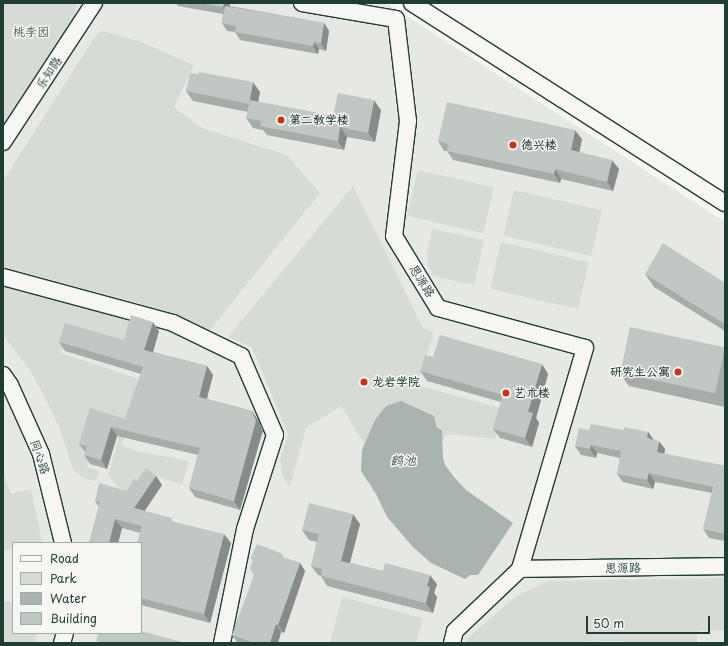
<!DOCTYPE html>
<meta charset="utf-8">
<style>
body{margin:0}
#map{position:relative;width:728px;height:646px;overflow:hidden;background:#f6f6f2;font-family:"Playpen Sans","LXGW WenKai TC",sans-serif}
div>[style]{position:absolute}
.built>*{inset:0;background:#e6e8e4}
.green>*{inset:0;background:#d6dbd6;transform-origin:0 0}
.water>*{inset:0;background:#aab3ae}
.roads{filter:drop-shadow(1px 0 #1f3d34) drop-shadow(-1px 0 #1f3d34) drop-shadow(0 1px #1f3d34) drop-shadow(0 -1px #1f3d34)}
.street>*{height:16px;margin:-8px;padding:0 8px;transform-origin:8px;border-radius:8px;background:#f6f6f2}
.wall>*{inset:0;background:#a6aca8}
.shaded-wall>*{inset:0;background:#878c88}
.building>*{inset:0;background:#c1c8c3;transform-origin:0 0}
.dots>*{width:11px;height:11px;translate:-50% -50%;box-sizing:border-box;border:2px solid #f6f6f2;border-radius:50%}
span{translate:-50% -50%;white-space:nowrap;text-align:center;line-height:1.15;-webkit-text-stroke:3px #f6f6f2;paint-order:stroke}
.park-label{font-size:12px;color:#445d54}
.street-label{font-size:12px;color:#1f3d34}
.poi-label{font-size:12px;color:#1f3d34;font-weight:700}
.left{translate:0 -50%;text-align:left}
.right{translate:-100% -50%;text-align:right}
.water-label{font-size:13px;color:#425a52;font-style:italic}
.frame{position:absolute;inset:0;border:4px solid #1f3d34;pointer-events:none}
.legend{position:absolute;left:12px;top:542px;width:130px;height:92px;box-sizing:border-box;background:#f6f6f2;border:1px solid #a0aca6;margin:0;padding:5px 7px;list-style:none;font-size:12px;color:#1f3d34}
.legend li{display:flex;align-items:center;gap:8px;height:20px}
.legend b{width:20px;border:1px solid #a0aca6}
.scale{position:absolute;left:586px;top:616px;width:124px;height:18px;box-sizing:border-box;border:2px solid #1f3d34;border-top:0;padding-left:5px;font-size:12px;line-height:14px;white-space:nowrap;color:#1f3d34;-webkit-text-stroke:3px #f6f6f2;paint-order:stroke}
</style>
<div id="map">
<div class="built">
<i style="clip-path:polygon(evenodd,3px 3px,387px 3px,725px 222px,725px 643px,3px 643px,3px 3px,13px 543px,141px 543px,141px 633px,13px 633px,13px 543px)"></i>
</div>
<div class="green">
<i style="clip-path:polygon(3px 3px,75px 3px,76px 5px,75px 16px,3px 127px)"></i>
<i style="clip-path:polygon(101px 31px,139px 41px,194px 65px,174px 107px,202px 128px,287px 155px,320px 193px,210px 330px,171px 312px,3px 267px,3px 181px,92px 41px)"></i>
<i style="left:418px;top:170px;width:78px;height:47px;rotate:13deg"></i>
<i style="clip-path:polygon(353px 186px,423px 328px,434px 332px,417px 385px,504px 409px,495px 439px,449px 434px,391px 487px,341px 406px,306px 428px,290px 487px,283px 477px,280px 460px,288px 434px,252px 347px,228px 337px)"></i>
<i style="left:514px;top:190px;width:90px;height:47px;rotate:13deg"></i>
<i style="clip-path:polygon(432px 229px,484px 240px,474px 285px,433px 276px,428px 266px,427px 254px)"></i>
<i style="left:501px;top:242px;width:90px;height:48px;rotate:13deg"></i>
<i style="clip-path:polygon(3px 283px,114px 316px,135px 320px,127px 344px,69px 326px,61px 353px,139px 379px,122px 445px,132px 450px,189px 461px,182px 485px,147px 473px,126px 494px,108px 476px,123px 423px,94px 415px,82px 455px,89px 458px,87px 467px,99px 471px,96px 481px,85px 479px,74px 471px,59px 427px,42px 392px,29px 369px,3px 335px)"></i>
<i style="clip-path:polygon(3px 473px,11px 494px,31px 489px,42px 543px,13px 543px,13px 549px,3px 550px)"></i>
<i style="clip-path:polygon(725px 578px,725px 630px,697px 631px,697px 643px,629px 643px,624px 641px,467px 643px,468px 638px,516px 596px,549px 581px)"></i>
<i style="clip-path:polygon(342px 597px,423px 618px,416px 643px,330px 643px)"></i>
<i style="clip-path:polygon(3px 602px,13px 602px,13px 633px,37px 633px,35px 643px,3px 643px)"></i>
</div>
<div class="water">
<i style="clip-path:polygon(401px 401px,434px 416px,437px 428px,442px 430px,443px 458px,445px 465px,454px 477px,466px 490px,513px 523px,478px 575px,470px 575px,465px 579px,431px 563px,413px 547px,387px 517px,376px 494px,361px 471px,362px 450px,375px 420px,386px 406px)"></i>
</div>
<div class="roads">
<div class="street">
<i style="left:302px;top:3px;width:95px;rotate:9.7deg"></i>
<i style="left:396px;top:19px;width:103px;rotate:83.3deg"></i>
<i style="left:408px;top:121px;width:116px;rotate:96.9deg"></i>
<i style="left:394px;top:236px;width:84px;rotate:58.6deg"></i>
<i style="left:438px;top:308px;width:152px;rotate:15.2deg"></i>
<i style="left:585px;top:348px;width:230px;rotate:106.4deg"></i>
<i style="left:412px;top:3px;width:371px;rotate:32.6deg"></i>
<i style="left:3px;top:142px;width:166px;rotate:-56.8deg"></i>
<i style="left:3px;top:277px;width:176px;rotate:15.1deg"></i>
<i style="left:173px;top:323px;width:76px;rotate:25.9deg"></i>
<i style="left:241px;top:356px;width:86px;rotate:66.7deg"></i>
<i style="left:275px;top:435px;width:99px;rotate:107.7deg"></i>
<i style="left:245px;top:529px;width:116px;rotate:101.4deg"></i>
<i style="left:3px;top:375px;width:12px;rotate:55deg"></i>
<i style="left:10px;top:385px;width:76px;rotate:65.8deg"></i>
<i style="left:41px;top:454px;width:92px;rotate:76.1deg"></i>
<i style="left:62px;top:643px;width:10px;rotate:-73deg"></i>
<i style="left:452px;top:643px;width:12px;rotate:-76deg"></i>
<i style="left:455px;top:631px;width:90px;rotate:-43.6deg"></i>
<i style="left:520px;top:569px;width:205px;rotate:-0.8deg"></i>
</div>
</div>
<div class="wall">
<i style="clip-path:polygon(176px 3px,230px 3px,230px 6px,324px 23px,329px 31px,326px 51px,319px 49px,318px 54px,240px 40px,235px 32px,227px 31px,222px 23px,223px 14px,178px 6px)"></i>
<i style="clip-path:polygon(186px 91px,260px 92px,258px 102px,333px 116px,381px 110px,375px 142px,347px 137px,344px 150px,267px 135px,263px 130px,253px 128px,246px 118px,248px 112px,193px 101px)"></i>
<i style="clip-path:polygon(582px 139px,579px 152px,619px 169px,613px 191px,561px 179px,560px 183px,453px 160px,447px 151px,444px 151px,438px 141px)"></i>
<i style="clip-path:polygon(645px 274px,725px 283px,725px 331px,654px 287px)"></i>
<i style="clip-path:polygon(159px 331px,153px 352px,207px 366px,213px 375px,207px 399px,252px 411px,258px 420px,263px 430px,240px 510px,195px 497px,189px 488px,198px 455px,117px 436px,107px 469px,90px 464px,84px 455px,85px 452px,79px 444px,125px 419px,141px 374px,65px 351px,59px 342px,124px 340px)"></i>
<i style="clip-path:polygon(725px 347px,725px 407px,629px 386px,619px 373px)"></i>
<i style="clip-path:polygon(433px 357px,548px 374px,536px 418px,539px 423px,532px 447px,500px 438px,493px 429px,501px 402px,427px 381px,420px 371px)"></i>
<i style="clip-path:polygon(589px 430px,648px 432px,653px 439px,665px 449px,664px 454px,725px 466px,725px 541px,709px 538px,703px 529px,712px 493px,655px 482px,653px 489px,623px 482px,617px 474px,620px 458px,597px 453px,596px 458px,581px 455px,575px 446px)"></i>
<i style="clip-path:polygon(156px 476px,162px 485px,145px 511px,174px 522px,231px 543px,210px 623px,141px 605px,141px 543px,140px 533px,122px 528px,118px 543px,89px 543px,99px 507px,95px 501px,127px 491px,137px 481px)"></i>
<i style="clip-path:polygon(360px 524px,350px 563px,437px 584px,434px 593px,437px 597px,433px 613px,327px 586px,321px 576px,318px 575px,311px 566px,317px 542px,309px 540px,302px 530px)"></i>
<i style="clip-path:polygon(251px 558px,285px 558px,300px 563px,305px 571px,284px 633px,281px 632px,278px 643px,239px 643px,237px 642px,232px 635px,254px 576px,253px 560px)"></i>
</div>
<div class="shaded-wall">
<i style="clip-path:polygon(224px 3px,230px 3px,228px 15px,223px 7px)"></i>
<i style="clip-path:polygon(324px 23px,329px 31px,326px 51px,321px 43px)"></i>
<i style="clip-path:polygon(314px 42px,319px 49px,318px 54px,313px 46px)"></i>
<i style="clip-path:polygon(253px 82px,260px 92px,256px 113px,249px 104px)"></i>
<i style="clip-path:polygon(374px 100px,381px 110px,375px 142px,368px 133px)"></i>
<i style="clip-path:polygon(340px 127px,347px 137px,344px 150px,338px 141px)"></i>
<i style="clip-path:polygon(575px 130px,582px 139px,578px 159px,571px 150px)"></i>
<i style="clip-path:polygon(612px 160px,619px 169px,613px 191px,607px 182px)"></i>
<i style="clip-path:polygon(555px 169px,561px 179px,560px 183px,554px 174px)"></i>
<i style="clip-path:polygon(153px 322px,159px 331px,151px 359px,144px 350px)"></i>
<i style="clip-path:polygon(542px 364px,548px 374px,536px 418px,539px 423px,532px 447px,525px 438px,528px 412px)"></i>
<i style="clip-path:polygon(207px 366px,213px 375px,205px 405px,199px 397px)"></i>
<i style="clip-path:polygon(252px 411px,258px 420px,263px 430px,240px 510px,234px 501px)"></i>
<i style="clip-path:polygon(111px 427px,117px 436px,107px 469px,101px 460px)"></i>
<i style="clip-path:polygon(648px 432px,654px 440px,647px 438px)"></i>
<i style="clip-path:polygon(659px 441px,665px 449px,663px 461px,657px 452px)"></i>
<i style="clip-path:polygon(591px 445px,597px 453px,596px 458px,590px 449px)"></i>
<i style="clip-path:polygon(649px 473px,655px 482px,653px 489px,647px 480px)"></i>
<i style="clip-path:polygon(156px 476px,162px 485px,140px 517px,134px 508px)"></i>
<i style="clip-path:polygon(353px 514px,360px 524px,348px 570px,341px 561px)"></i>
<i style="clip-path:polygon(115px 519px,122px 528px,118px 543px,109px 543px)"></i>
<i style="clip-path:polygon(224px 534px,231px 543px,210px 623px,204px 614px)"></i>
<i style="clip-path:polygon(300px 563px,305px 571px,284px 633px,278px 625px)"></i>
<i style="clip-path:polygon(430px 575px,437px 584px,434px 593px,437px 597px,433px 613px,426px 603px,427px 586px)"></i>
<i style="clip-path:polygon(276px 624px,281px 632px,278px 643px,270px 643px)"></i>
</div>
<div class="building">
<i style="clip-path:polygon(198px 3px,224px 3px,223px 7px)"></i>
<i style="clip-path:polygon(225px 6px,324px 23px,321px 43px,314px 42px,313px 46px,235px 32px,236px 26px,222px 23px)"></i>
<i style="clip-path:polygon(199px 72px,253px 82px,249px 104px,186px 91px,190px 73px,199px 74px)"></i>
<i style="clip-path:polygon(338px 93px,374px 100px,368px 133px,340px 127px,338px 141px,260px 126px,261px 121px,246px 118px,250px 100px,333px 116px)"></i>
<i style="clip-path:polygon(447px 102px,575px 130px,571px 150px,612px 160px,607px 182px,555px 169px,554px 174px,447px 151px,448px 144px,438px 141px)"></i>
<i style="clip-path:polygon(663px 243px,725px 283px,725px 324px,645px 274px)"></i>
<i style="clip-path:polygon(131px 315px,153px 322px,144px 350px,207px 366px,199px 397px,252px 411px,256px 421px,234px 501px,189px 488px,200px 448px,111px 427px,101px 460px,84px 455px,87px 446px,79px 444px,90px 408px,125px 419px,143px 367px,59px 342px,65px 323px,124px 340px)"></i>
<i style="left:630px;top:327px;width:97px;height:47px;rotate:12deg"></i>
<i style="clip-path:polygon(440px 335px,542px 364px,528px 412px,533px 413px,525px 438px,493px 429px,503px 395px,420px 371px,425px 355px,433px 357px)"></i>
<i style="clip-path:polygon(591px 424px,624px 430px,624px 427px,648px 432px,647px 438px,659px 441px,657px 452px,725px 466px,725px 534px,703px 529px,713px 487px,649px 473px,647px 480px,617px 474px,621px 451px,591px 445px,590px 449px,575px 446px,579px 428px,589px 430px)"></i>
<i style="clip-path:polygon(146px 468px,156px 476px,134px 508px,172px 518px,171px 521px,224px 534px,204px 614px,141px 598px,141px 543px,137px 543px,142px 526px,115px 519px,109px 543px,89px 543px,100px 502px,95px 501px,99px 483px,127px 491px,134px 479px,137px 481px)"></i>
<i style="clip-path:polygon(309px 503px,353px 514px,341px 561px,383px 571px,385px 563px,430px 575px,427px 586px,430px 587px,426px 603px,321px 576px,322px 569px,311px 566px,319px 534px,302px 530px)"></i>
<i style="clip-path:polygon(257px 544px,281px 553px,284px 558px,300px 563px,278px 625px,276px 624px,270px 643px,255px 643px,232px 635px,254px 576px,250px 568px,253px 559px,251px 558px)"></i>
<i style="clip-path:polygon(141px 631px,186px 643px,102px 643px,96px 641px,98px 633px,141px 633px)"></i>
</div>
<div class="dots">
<i style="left:281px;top:120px;background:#c8321e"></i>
<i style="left:513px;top:145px;background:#c8321e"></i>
<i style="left:678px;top:372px;background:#c8321e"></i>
<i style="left:364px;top:382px;background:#c8321e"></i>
<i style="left:506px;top:393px;background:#c8321e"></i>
</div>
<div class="park-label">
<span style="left:31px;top:32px">桃李园</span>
</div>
<div class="street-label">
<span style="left:49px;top:73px;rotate:-57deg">乐知路</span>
<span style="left:422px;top:281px;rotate:58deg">思源路</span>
<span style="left:40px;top:457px;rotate:71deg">同心路</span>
<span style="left:623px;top:568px;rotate:-1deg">思源路</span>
</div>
<div class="poi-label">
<span class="left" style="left:289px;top:120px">第二教学楼</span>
<span class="left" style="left:521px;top:145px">德兴楼</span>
<span class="right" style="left:670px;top:372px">研究生公寓</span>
<span class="left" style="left:372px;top:382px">龙岩学院</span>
<span class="left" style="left:514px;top:393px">艺术楼</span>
</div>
<div class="water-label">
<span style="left:403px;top:460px">鹤池</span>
</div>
<div class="frame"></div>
<ul class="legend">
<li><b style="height:5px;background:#f6f6f2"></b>Road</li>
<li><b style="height:11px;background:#d6dbd6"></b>Park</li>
<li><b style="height:11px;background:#aab3ae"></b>Water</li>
<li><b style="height:11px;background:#c1c8c3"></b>Building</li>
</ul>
<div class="scale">50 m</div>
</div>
